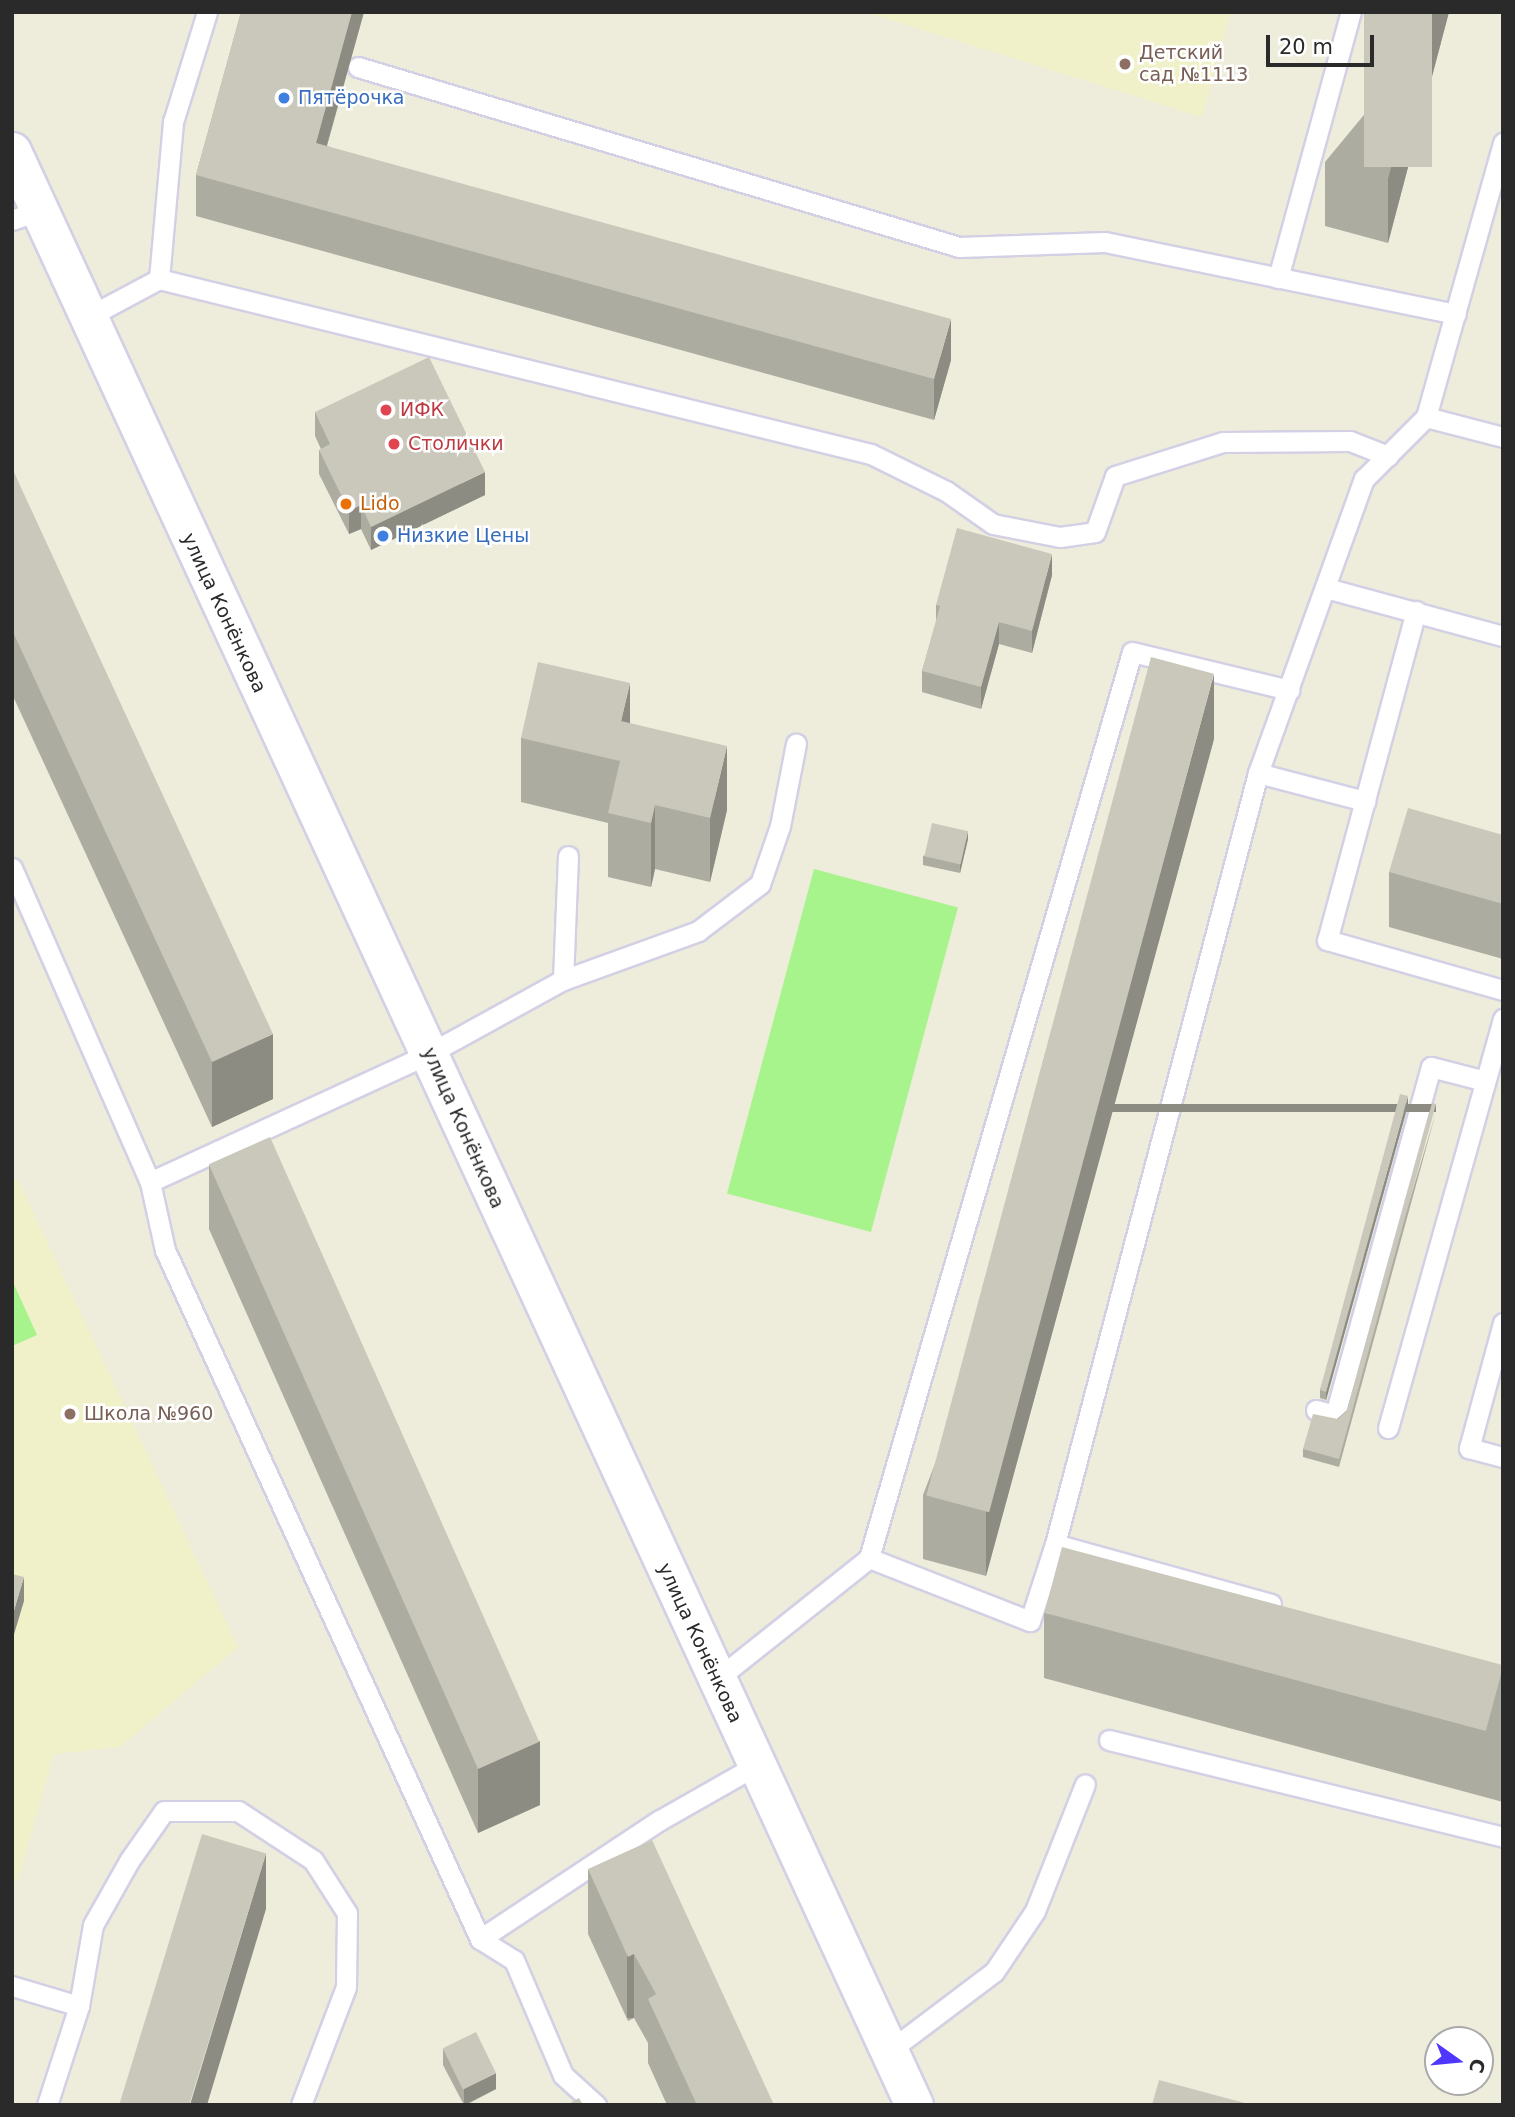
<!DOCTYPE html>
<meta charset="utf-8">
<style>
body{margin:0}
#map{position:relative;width:1515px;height:2117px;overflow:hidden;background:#eeecdb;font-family:"DejaVu Sans",sans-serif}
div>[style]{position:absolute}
.education>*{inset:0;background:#f1f1c9}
.pitch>*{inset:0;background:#a7f38c;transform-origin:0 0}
.roads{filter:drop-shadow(2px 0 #d3d0e5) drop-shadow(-2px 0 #d3d0e5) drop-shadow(0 2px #d3d0e5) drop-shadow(0 -2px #d3d0e5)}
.lane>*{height:19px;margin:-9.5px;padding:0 9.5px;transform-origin:9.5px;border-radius:9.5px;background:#fff}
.street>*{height:37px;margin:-18.5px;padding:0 18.5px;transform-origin:18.5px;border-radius:18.5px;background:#fff}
.wall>*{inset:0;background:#adaca1}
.shaded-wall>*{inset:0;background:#8d8c83;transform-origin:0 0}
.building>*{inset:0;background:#c9c8bb;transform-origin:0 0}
.dots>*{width:19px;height:19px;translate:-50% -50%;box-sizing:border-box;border:4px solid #fff;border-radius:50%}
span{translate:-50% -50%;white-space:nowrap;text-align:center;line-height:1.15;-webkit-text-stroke:5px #fff;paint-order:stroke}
.education-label{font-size:19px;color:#785e54}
.left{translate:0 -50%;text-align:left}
.shop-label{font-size:19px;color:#366cbe}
.health-label{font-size:19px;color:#be3a42}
.food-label{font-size:19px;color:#c56008}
.street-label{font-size:19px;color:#2a2a2a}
.frame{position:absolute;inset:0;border:14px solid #2a2a2a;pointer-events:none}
.north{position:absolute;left:1424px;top:2026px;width:70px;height:70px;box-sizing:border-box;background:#fff;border:2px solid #aaa;border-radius:50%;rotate:105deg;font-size:19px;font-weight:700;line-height:28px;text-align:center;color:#2a2a2a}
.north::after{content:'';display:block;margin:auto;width:24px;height:32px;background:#5037ff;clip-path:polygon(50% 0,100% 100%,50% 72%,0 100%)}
.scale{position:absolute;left:1266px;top:35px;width:108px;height:32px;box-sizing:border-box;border:4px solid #2a2a2a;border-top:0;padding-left:9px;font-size:21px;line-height:24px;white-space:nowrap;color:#2a2a2a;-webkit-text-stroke:5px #fff;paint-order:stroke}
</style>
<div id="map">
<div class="education">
<i style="clip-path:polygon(865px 12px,1231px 12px,1202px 117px)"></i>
<i style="clip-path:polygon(12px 1178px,18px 1180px,238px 1647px,120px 1747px,54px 1754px,18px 1880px,12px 1882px)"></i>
</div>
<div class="pitch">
<i style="left:814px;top:869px;width:149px;height:336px;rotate:15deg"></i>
<i style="clip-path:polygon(12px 1280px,37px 1335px,12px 1346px)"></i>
</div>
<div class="roads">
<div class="lane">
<i style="left:358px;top:67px;width:627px;rotate:16.67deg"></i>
<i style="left:959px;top:247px;width:146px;rotate:-2deg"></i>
<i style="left:1105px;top:242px;width:358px;rotate:11.6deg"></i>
<i style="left:12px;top:220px;width:29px;rotate:-20deg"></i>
<i style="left:1278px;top:278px;width:276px;rotate:-74.7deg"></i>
<i style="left:159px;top:279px;width:733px;rotate:13.81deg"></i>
<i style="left:871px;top:454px;width:84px;rotate:26.3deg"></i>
<i style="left:946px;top:491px;width:57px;rotate:35.1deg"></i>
<i style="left:993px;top:524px;width:68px;rotate:11deg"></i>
<i style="left:1060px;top:537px;width:35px;rotate:-8deg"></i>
<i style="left:1095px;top:532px;width:59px;rotate:-70.3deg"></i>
<i style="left:1115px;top:476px;width:113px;rotate:-17.5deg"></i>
<i style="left:1223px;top:442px;width:127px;rotate:-0.5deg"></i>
<i style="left:1350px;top:441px;width:41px;rotate:21.5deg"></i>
<i style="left:86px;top:318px;width:83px;rotate:-28.1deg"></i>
<i style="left:159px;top:279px;width:158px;rotate:-84.9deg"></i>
<i style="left:173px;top:122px;width:115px;rotate:-72.8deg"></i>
<i style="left:1426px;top:417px;width:80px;rotate:14.6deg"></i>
<i style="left:1326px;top:588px;width:183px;rotate:15.2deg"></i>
<i style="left:1416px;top:611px;width:341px;rotate:105.1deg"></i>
<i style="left:1327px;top:940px;width:183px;rotate:15.9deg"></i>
<i style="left:1258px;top:773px;width:111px;rotate:14.7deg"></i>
<i style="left:12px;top:868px;width:343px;rotate:66.3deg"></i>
<i style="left:150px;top:1182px;width:70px;rotate:77.6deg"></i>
<i style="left:165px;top:1250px;width:758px;rotate:65.43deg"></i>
<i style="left:480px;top:1939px;width:40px;rotate:32deg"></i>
<i style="left:514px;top:1960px;width:125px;rotate:66.9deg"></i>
<i style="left:563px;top:2075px;width:45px;rotate:42.3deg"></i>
<i style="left:563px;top:980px;width:144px;rotate:-19.9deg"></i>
<i style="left:698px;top:931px;width:78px;rotate:-37.2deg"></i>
<i style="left:760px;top:884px;width:61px;rotate:-71deg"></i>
<i style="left:780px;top:826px;width:84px;rotate:-79deg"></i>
<i style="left:150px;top:1182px;width:308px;rotate:-24.7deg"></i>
<i style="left:430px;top:1053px;width:152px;rotate:-28.8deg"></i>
<i style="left:563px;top:980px;width:124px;rotate:-87.7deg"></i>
<i style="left:1503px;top:1323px;width:130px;rotate:105.2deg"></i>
<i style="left:1469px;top:1448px;width:35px;rotate:15deg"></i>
<i style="left:1316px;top:1410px;width:20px;rotate:15deg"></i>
<i style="left:1335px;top:1415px;width:361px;rotate:-74.6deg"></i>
<i style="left:1431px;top:1067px;width:56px;rotate:14.5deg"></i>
<i style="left:1388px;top:1428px;width:425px;rotate:-74.3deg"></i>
<i style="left:869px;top:1558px;width:173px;rotate:21.4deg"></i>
<i style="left:1030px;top:1621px;width:81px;rotate:-72deg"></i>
<i style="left:1271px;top:1604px;width:224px;rotate:-164.5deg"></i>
<i style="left:1055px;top:1544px;width:797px;rotate:-75.25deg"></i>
<i style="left:1258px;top:773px;width:313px;rotate:-70.2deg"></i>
<i style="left:1364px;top:479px;width:88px;rotate:-45deg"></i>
<i style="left:1426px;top:417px;width:285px;rotate:-74.3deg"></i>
<i style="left:717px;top:1679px;width:194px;rotate:-38.5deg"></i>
<i style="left:869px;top:1558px;width:943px;rotate:-73.81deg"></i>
<i style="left:1132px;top:652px;width:162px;rotate:13.6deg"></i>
<i style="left:1109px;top:1740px;width:406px;rotate:13.8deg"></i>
<i style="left:480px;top:1939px;width:216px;rotate:-33.5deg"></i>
<i style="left:660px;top:1820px;width:112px;rotate:-29.6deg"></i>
<i style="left:12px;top:1986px;width:70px;rotate:16.6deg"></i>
<i style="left:889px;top:2051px;width:131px;rotate:-37deg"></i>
<i style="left:994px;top:1972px;width:73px;rotate:-56.1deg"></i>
<i style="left:1035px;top:1911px;width:136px;rotate:-68.5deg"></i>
<i style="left:47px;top:2105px;width:104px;rotate:-72.1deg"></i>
<i style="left:79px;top:2006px;width:82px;rotate:-80.2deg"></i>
<i style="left:93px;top:1925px;width:73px;rotate:-60.6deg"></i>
<i style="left:129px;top:1861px;width:61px;rotate:-55deg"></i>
<i style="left:164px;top:1811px;width:74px"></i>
<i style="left:238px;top:1811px;width:90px;rotate:33.2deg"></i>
<i style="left:313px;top:1860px;width:63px;rotate:57.3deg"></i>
<i style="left:347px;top:1913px;width:74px;rotate:90.8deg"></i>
<i style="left:346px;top:1987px;width:126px;rotate:110.9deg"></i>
</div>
<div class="street">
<i style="left:12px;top:151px;width:2152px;rotate:65.22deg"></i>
</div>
</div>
<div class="wall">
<i style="clip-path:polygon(241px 12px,364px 12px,327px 146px,951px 360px,934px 420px,196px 216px,196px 175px)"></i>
<i style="clip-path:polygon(1449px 12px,1388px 243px,1325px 226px,1325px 162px)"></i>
<i style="clip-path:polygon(315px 412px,485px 495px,371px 550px,361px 529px,349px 534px,319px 474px,319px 450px,321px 449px,315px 436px)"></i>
<i style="clip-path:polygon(12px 468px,273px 1099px,212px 1127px,12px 694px)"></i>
<i style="clip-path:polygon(1052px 575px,1032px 653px,999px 644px,981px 709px,922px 692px,922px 671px,936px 622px,936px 605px)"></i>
<i style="clip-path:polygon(630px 723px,727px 810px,710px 882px,655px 869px,651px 887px,608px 877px,608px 823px,521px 802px,521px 738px)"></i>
<i style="clip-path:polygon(1214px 739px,986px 1576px,923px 1559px,923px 1495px)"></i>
<i style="clip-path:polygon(1503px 835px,1503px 959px,1389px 927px,1389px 872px)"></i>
<i style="clip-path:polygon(968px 839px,960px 873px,923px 865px,923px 856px)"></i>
<i style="clip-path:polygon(1408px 1105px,1326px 1400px,1320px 1398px,1320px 1390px)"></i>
<i style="clip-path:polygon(1436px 1112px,1339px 1467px,1303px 1457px,1303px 1449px,1347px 1410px)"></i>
<i style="clip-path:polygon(209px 1164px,540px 1805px,478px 1833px,209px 1229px)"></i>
<i style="clip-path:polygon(1044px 1613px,1503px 1666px,1503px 1802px,1044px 1678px)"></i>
<i style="clip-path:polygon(588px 1869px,774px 2105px,667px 2105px,648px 2063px,648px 2043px,634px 2018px,628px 2021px,588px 1934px)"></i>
<i style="clip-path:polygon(443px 2049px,496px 2089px,466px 2105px,464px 2105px,443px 2065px)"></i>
</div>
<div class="shaded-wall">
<i style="clip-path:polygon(352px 12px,364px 12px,316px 184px,316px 143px)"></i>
<i style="clip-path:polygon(1432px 12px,1449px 12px,1388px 243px,1388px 179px)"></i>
<i style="clip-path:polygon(951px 319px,951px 360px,934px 420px,934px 379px)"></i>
<i style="clip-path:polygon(485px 472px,485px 495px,371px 550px,371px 527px)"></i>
<i style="clip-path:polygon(361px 505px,361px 529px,349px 534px,349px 511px)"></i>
<i style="clip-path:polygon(1052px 554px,1052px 575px,1032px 653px,1032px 631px)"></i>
<i style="clip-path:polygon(999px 622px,999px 644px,981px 709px,981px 687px)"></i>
<i style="clip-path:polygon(1214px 674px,1214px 739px,986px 1576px,986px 1512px)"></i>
<i style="clip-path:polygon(630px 683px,630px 747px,621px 721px)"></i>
<i style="clip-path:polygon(727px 746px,727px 810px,710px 882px,710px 818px)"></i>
<i style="clip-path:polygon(655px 805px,655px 869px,651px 887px,651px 823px)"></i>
<i style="clip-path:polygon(968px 831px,968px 839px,960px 873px,960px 865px)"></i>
<i style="clip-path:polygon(273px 1034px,273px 1099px,212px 1127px,212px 1062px)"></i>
<i style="clip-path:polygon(1408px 1096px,1408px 1105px,1326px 1400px,1326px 1392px)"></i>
<i style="left:1436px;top:1104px;width:8px;height:368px;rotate:90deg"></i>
<i style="clip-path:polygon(24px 1577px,24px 1601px,12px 1641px,12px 1617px)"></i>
<i style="clip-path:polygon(540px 1741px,540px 1805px,478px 1833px,478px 1768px)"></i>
<i style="clip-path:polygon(266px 1853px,266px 1909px,207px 2105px,190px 2105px)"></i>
<i style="left:634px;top:1954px;width:64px;height:7px;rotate:90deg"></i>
<i style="clip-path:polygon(496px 2073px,496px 2089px,464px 2105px,464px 2089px)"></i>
</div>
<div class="building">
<i style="clip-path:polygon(241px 12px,352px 12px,316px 143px,951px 319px,934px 379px,196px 175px)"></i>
<i style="left:1364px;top:12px;width:68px;height:155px"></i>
<i style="clip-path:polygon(429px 357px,485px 472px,371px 527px,361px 505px,349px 511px,319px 450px,330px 444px,315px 412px)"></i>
<i style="clip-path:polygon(12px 468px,273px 1034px,212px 1062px,12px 630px)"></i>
<i style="clip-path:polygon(957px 528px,1052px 554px,1032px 631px,999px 622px,981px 687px,922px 671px,940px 606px,936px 605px)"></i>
<i style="left:1151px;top:657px;width:65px;height:868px;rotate:15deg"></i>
<i style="clip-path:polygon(538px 662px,630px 683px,621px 721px,727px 746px,710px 818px,655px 805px,651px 823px,608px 813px,620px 761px,521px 738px)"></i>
<i style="clip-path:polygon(1408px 808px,1503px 835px,1503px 904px,1389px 872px)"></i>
<i style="left:932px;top:823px;width:37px;height:34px;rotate:13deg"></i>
<i style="clip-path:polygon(1400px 1094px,1408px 1096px,1326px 1392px,1320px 1390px)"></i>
<i style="clip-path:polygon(1432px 1103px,1436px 1104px,1339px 1459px,1303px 1449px,1313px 1414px,1338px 1419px,1347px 1410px)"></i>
<i style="left:270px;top:1137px;width:662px;height:67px;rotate:66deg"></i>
<i style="left:1062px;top:1547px;width:457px;height:68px;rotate:15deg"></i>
<i style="clip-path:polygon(12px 1574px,24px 1577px,12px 1617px)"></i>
<i style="left:202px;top:1834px;width:67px;height:283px;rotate:17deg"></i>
<i style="clip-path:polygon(652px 1840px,774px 2105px,697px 2105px,648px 1999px,656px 1994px,634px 1954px,628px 1957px,588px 1869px)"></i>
<i style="left:476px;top:2032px;width:46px;height:37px;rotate:64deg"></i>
<i style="clip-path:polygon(1159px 2080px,1252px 2105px,1152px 2105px)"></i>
<i style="clip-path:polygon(579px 2098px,583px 2105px,567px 2105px)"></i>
</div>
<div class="dots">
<i style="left:1125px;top:64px;background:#8d6e63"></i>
<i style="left:284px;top:98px;background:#3f7fe0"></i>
<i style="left:386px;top:410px;background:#e0444e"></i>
<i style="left:394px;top:444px;background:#e0444e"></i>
<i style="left:346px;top:504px;background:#e8710a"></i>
<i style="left:383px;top:536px;background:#3f7fe0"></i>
<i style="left:70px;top:1414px;background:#8d6e63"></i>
</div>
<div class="education-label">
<span class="left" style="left:1139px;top:64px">Детский<br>сад №1113</span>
<span class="left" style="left:84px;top:1414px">Школа №960</span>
</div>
<div class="shop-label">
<span class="left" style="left:298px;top:98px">Пятёрочка</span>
<span class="left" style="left:397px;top:536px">Низкие Цены</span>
</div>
<div class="health-label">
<span class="left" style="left:400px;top:410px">ИФК</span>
<span class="left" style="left:408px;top:444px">Столички</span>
</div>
<div class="food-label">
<span class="left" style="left:360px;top:504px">Lido</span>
</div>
<div class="street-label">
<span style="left:224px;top:613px;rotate:65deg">улица Конёнкова</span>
<span style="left:463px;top:1128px;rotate:66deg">улица Конёнкова</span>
<span style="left:700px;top:1643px;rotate:65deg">улица Конёнкова</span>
</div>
<div class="frame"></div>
<div class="north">С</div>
<div class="scale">20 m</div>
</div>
